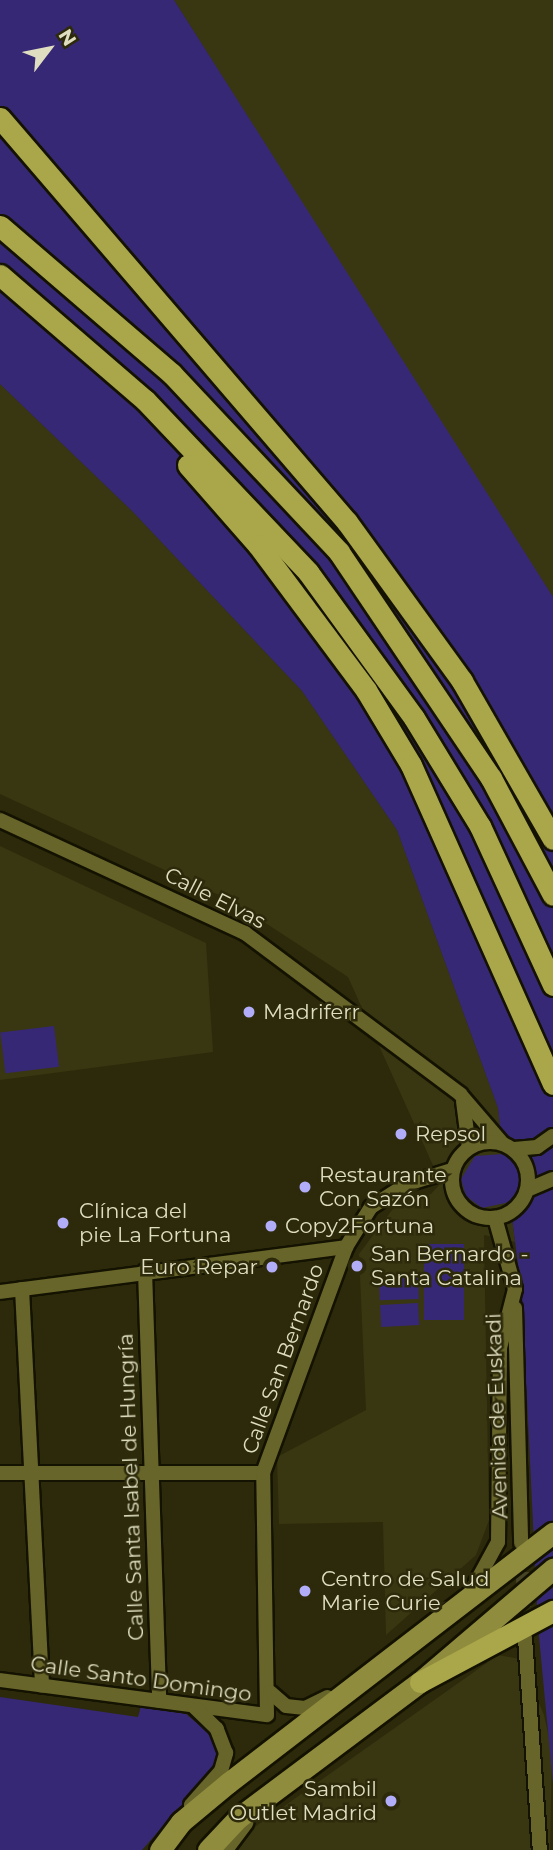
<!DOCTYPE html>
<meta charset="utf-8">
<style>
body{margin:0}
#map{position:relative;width:553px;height:1850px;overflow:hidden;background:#2c2a0a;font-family:Montserrat,sans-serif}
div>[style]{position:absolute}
.built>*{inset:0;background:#393712}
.green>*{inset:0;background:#372876;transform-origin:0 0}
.street-tunnel>*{height:14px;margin-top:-7px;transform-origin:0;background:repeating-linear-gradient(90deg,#474525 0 14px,transparent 0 21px)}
.roads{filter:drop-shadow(2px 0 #141200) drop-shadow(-2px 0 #141200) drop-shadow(0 2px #141200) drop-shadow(0 -2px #141200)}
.street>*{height:14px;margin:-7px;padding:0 7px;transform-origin:7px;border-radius:7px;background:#676529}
.street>.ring{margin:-7px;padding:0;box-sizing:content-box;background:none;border:14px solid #676529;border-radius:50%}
.primary>*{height:21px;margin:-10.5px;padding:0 10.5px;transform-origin:10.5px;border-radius:10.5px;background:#8f8c3d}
.highway>*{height:21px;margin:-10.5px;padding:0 10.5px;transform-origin:10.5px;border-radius:10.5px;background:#aaa64a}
.dots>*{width:19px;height:19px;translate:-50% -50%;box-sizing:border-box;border:4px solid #2c2a0a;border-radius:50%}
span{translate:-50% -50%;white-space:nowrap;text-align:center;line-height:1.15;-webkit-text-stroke:5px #2c2a0a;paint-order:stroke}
.street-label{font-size:21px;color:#dfdec0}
.poi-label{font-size:21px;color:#dfdec0}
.left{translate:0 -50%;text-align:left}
.right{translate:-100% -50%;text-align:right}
.north{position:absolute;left:14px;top:14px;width:70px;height:70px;-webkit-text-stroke:5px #2c2a0a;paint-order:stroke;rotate:58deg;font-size:19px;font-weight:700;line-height:28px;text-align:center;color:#dfdec0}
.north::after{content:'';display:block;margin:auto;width:24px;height:32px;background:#dfdec0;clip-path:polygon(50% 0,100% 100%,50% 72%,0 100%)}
</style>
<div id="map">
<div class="built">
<i style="clip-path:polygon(174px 0,553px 0,553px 597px,473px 475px)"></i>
<i style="clip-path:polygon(0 384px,133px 512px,302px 691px,397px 830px,498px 1108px,515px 1242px,484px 1235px,489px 1520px,476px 1555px,386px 1635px,383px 1522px,279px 1524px,277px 1457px,366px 1410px,359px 1254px,395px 1206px,431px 1194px,441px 1183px,348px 977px,232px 901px,0 794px)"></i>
<i style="clip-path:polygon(0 846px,206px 943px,213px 1052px,0 1080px)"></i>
<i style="clip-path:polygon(498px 1655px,520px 1659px,544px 1715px,552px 1752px,550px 1850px,222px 1850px)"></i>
</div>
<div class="green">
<i style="clip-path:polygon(0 0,174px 0,553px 597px,553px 1784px,538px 1626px,522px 1296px,510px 1202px,482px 1208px,466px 1196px,461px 1179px,475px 1156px,503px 1154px,498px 1108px,397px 830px,302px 691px,133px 512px,0 384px)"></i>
<i style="left:54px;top:1026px;width:41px;height:54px;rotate:83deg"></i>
<i style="left:464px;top:1244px;width:76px;height:40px;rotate:90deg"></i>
<i style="left:418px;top:1276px;width:23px;height:39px;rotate:88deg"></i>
<i style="left:418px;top:1303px;width:22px;height:38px;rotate:87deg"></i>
<i style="clip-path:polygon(0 1697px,138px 1717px,141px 1706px,186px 1714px,211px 1735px,218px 1749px,214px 1768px,142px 1850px,0 1850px)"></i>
</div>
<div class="street-tunnel">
<i style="left:522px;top:1551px;width:81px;rotate:87.9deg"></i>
</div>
<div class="roads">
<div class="street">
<i style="left:0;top:820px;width:270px;rotate:24.8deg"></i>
<i style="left:245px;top:933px;width:269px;rotate:36.8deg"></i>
<i style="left:460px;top:1094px;width:65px;rotate:49.4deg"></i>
<i style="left:463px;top:1101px;width:47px;rotate:82.7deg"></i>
<i class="ring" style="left:452px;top:1142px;width:62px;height:62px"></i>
<i style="left:514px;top:1149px;width:23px;rotate:-5deg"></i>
<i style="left:537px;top:1147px;width:19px;rotate:-35deg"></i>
<i style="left:527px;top:1190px;width:28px;rotate:-23deg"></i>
<i style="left:145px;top:1271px;width:430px;rotate:88.1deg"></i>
<i style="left:22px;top:1289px;width:397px;rotate:87.1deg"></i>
<i style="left:0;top:1292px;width:349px;rotate:-7.4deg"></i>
<i style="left:515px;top:1308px;width:235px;rotate:88.5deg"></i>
<i style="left:0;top:1473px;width:263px"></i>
<i style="left:474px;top:1586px;width:50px;rotate:-61.4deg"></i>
<i style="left:498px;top:1542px;width:194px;rotate:-89.4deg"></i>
<i style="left:500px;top:1348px;width:61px;rotate:-75.7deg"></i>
<i style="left:515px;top:1289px;width:74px;rotate:-105.7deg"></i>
<i style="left:525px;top:1638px;width:213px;rotate:86deg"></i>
<i style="left:0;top:1680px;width:269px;rotate:7.5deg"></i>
<i style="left:267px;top:1715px;width:242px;rotate:-90.9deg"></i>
<i style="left:263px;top:1473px;width:241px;rotate:-69.8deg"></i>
<i style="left:346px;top:1247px;width:47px;rotate:-58deg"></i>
<i style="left:371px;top:1207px;width:43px;rotate:-32.6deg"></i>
<i style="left:407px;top:1184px;width:47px;rotate:-17.3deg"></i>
<i style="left:270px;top:1692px;width:21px;rotate:41deg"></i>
<i style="left:286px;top:1706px;width:19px;rotate:6deg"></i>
<i style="left:305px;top:1708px;width:25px;rotate:-26deg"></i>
<i style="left:191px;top:1805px;width:45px;rotate:-48.6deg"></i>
<i style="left:221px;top:1771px;width:19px;rotate:-74deg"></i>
<i style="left:226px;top:1753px;width:26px;rotate:-111deg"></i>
<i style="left:217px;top:1729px;width:33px;rotate:-136deg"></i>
<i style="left:226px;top:1850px;width:34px;rotate:-53deg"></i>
</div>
<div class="primary">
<i style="left:160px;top:1850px;width:35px;rotate:-53deg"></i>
<i style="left:181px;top:1822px;width:61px;rotate:-39.7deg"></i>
<i style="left:228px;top:1783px;width:410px;rotate:-37.6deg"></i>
<i style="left:208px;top:1850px;width:44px;rotate:-46.8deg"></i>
<i style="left:238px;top:1818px;width:227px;rotate:-36.8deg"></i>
<i style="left:420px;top:1682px;width:175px;rotate:-40.4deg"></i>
</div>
<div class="highway">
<i style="left:0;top:118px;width:533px;rotate:49.34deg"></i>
<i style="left:347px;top:522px;width:196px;rotate:54.1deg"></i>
<i style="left:462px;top:681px;width:182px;rotate:60.1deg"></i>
<i style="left:0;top:226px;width:227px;rotate:40.7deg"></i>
<i style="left:172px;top:374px;width:244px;rotate:46.8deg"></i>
<i style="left:339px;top:552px;width:272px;rotate:56.1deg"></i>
<i style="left:491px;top:778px;width:132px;rotate:62.1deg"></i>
<i style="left:0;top:275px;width:191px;rotate:40.8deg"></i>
<i style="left:145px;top:400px;width:237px;rotate:46.5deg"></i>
<i style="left:308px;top:572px;width:180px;rotate:54deg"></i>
<i style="left:414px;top:718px;width:127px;rotate:58.6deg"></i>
<i style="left:480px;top:826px;width:175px;rotate:65.3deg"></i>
<i style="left:188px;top:465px;width:106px;rotate:48.8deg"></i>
<i style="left:258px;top:545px;width:181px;rotate:53.3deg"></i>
<i style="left:366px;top:690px;width:87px;rotate:59deg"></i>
<i style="left:411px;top:765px;width:349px;rotate:66deg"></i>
<i style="left:420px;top:1682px;width:151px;rotate:-28.1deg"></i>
</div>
</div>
<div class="dots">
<i style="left:249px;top:1012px;background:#b2adf9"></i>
<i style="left:401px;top:1134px;background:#b2adf9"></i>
<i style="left:305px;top:1187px;background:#b2adf9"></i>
<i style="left:63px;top:1223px;background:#b2adf9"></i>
<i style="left:271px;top:1226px;background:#b2adf9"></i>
<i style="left:357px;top:1266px;background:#b2adf9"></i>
<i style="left:272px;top:1267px;background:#b2adf9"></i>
<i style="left:305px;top:1591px;background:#b2adf9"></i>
<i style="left:391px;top:1801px;background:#b2adf9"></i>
</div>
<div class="street-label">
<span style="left:215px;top:898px;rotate:27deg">Calle Elvas</span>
<span style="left:283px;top:1359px;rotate:-70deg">Calle San Bernardo</span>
<span style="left:497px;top:1416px;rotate:-92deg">Avenida de Euskadi</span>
<span style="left:131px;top:1487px;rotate:-92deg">Calle Santa Isabel de Hungría</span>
<span style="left:141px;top:1679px;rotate:8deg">Calle Santo Domingo</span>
</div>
<div class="poi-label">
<span class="left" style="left:263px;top:1012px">Madriferr</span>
<span class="left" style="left:415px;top:1134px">Repsol</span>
<span class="left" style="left:319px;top:1187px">Restaurante<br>Con Sazón</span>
<span class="left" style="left:79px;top:1223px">Clínica del<br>pie La Fortuna</span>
<span class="left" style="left:285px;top:1226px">Copy2Fortuna</span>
<span class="left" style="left:371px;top:1266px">San Bernardo -<br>Santa Catalina</span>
<span class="right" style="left:258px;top:1267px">Euro Repar</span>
<span class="left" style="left:321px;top:1591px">Centro de Salud<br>Marie Curie</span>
<span class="right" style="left:377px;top:1801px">Sambil<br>Outlet Madrid</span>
</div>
<div class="north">N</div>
</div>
